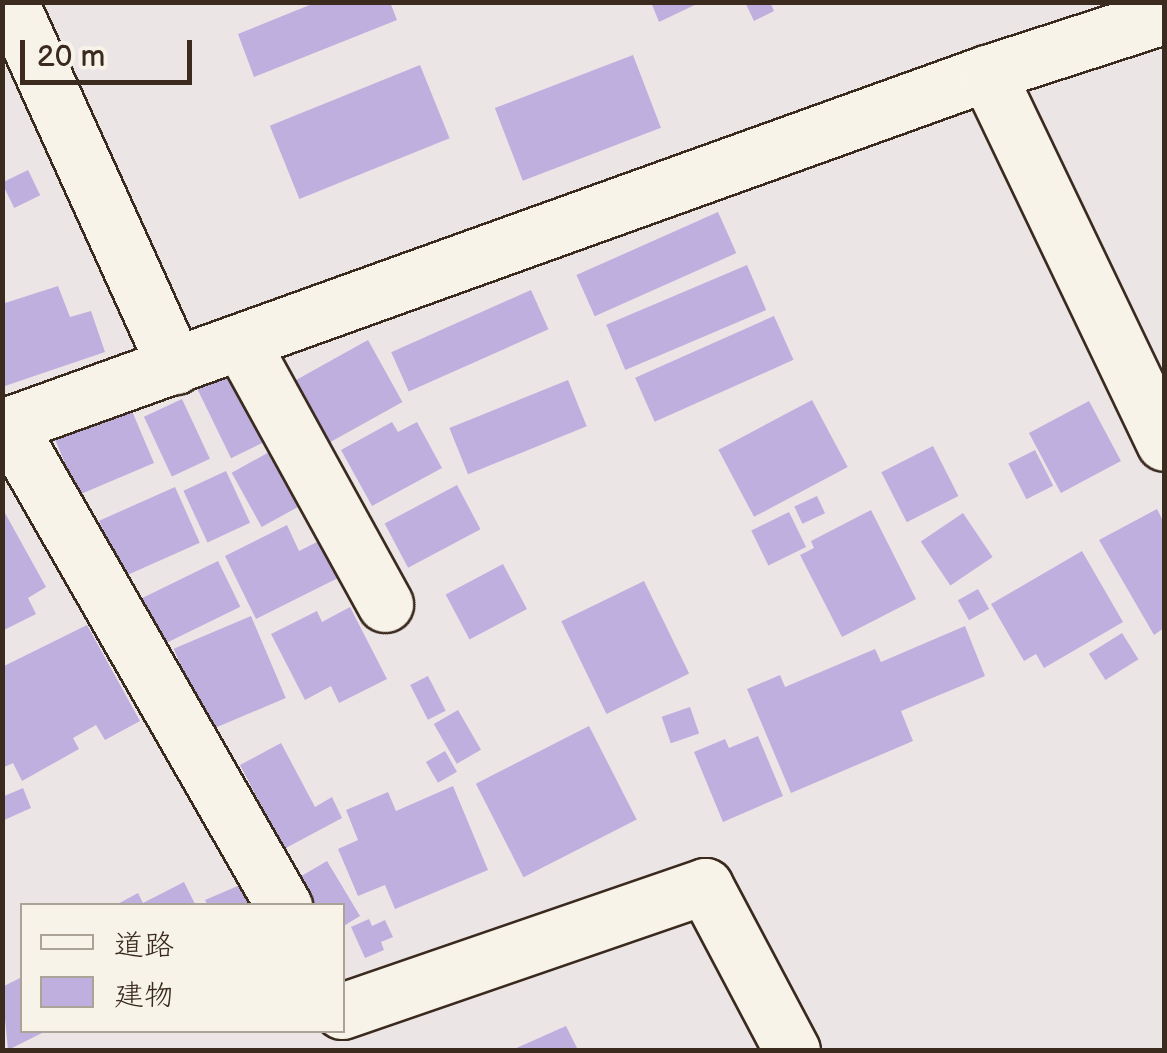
<!DOCTYPE html>
<meta charset="utf-8">
<style>
body{margin:0}
#map{position:relative;width:1167px;height:1053px;overflow:hidden;background:#ece5e6;font-family:"Balsamiq Sans","Klee One",sans-serif}
div>[style]{position:absolute}
.building>*{inset:0;background:#bfafdf;transform-origin:0 0}
.roads{filter:drop-shadow(2px 0 #3b2a1e) drop-shadow(-2px 0 #3b2a1e) drop-shadow(0 2px #3b2a1e) drop-shadow(0 -2px #3b2a1e)}
.minor>*{height:55px;margin:-27.5px;padding:0 27.5px;transform-origin:27.5px;border-radius:27.5px;background:#f7f3e8}
span{translate:-50% -50%;white-space:nowrap;text-align:center;line-height:1.15;-webkit-text-stroke:8px #f7f3e8;paint-order:stroke}
.frame{position:absolute;inset:0;border:5px solid #3b2a1e;pointer-events:none}
.legend{position:absolute;left:20px;top:903px;width:325px;height:130px;box-sizing:border-box;background:#f7f3e8;border:2px solid #aca397;margin:0;padding:12px 18px;list-style:none;font-size:30px;color:#3b2a1e}
.legend li{display:flex;align-items:center;gap:20px;height:50px}
.legend b{width:50px;border:2px solid #aca397}
.scale{position:absolute;left:20px;top:40px;width:172px;height:45px;box-sizing:border-box;border:5px solid #3b2a1e;border-top:0;padding-left:12px;font-size:30px;line-height:35px;white-space:nowrap;color:#3b2a1e;-webkit-text-stroke:8px #f7f3e8;paint-order:stroke}
</style>
<div id="map">
<div class="building">
<i style="clip-path:polygon(317px 2px,390px 2px,397px 20px,254px 77px,238px 34px)"></i>
<i style="clip-path:polygon(651px 2px,701px 2px,659px 22px)"></i>
<i style="clip-path:polygon(745px 2px,770px 2px,774px 11px,754px 21px)"></i>
<i style="left:633px;top:55px;width:78px;height:148px;rotate:69deg"></i>
<i style="left:420px;top:65px;width:79px;height:162px;rotate:68deg"></i>
<i style="left:28px;top:170px;width:28px;height:29px;rotate:64deg"></i>
<i style="left:718px;top:212px;width:45px;height:155px;rotate:66deg"></i>
<i style="left:747px;top:265px;width:49px;height:153px;rotate:67deg"></i>
<i style="clip-path:polygon(58px 286px,70px 317px,91px 311px,105px 352px,2px 387px,2px 304px)"></i>
<i style="left:531px;top:290px;width:43px;height:153px;rotate:66deg"></i>
<i style="left:774px;top:316px;width:48px;height:152px;rotate:66deg"></i>
<i style="left:368px;top:340px;width:71px;height:90px;rotate:61deg"></i>
<i style="left:227px;top:370px;width:81px;height:35px;rotate:64deg"></i>
<i style="left:568px;top:380px;width:50px;height:128px;rotate:68deg"></i>
<i style="left:182px;top:399px;width:66px;height:42px;rotate:65deg"></i>
<i style="left:812px;top:400px;width:76px;height:106px;rotate:62deg"></i>
<i style="left:1089px;top:401px;width:68px;height:68px;rotate:62deg"></i>
<i style="left:129px;top:404px;width:64px;height:82px;rotate:67deg"></i>
<i style="clip-path:polygon(392px 422px,398px 432px,417px 422px,442px 468px,372px 506px,341px 450px)"></i>
<i style="left:933px;top:446px;width:56px;height:58px;rotate:63deg"></i>
<i style="left:1035px;top:450px;width:40px;height:30px;rotate:63deg"></i>
<i style="left:271px;top:451px;width:62px;height:45px;rotate:61deg"></i>
<i style="left:226px;top:471px;width:57px;height:47px;rotate:65deg"></i>
<i style="left:457px;top:485px;width:50px;height:82px;rotate:62deg"></i>
<i style="left:175px;top:487px;width:61px;height:83px;rotate:66deg"></i>
<i style="left:817px;top:496px;width:19px;height:25px;rotate:65deg"></i>
<i style="clip-path:polygon(1157px 509px,1164px 523px,1164px 628px,1154px 635px,1099px 540px)"></i>
<i style="clip-path:polygon(871px 510px,916px 599px,842px 637px,800px 555px,814px 548px,811px 541px)"></i>
<i style="left:789px;top:512px;width:39px;height:42px;rotate:64deg"></i>
<i style="clip-path:polygon(5px 513px,46px 587px,28px 598px,36px 614px,2px 631px)"></i>
<i style="left:963px;top:513px;width:53px;height:51px;rotate:56deg"></i>
<i style="clip-path:polygon(287px 525px,299px 551px,319px 541px,338px 578px,256px 619px,225px 556px)"></i>
<i style="clip-path:polygon(1082px 551px,1123px 622px,1044px 668px,1036px 654px,1024px 661px,991px 604px)"></i>
<i style="left:218px;top:561px;width:51px;height:87px;rotate:64deg"></i>
<i style="left:503px;top:564px;width:51px;height:65px;rotate:62deg"></i>
<i style="left:644px;top:581px;width:103px;height:92px;rotate:64deg"></i>
<i style="left:978px;top:589px;width:23px;height:23px;rotate:61deg"></i>
<i style="clip-path:polygon(350px 607px,387px 679px,339px 703px,331px 686px,305px 700px,271px 634px,317px 611px,322px 622px)"></i>
<i style="left:251px;top:616px;width:89px;height:84px;rotate:67deg"></i>
<i style="clip-path:polygon(87px 625px,140px 721px,105px 740px,96px 725px,73px 738px,79px 749px,22px 781px,13px 763px,2px 768px,2px 667px)"></i>
<i style="clip-path:polygon(965px 626px,985px 676px,901px 711px,913px 741px,791px 793px,747px 689px,780px 675px,785px 687px,875px 649px,881px 662px)"></i>
<i style="left:1122px;top:633px;width:31px;height:39px;rotate:58deg"></i>
<i style="left:428px;top:676px;width:39px;height:20px;rotate:63deg"></i>
<i style="left:690px;top:707px;width:28px;height:30px;rotate:71deg"></i>
<i style="left:458px;top:710px;width:46px;height:28px;rotate:60deg"></i>
<i style="left:589px;top:726px;width:105px;height:127px;rotate:63deg"></i>
<i style="clip-path:polygon(758px 736px,783px 796px,723px 822px,694px 752px,725px 739px,729px 748px)"></i>
<i style="clip-path:polygon(281px 743px,315px 807px,332px 797px,342px 818px,284px 849px,240px 765px)"></i>
<i style="left:445px;top:751px;width:24px;height:22px;rotate:60deg"></i>
<i style="clip-path:polygon(453px 786px,488px 870px,395px 909px,385px 885px,358px 896px,338px 849px,358px 840px,346px 810px,388px 792px,396px 811px)"></i>
<i style="clip-path:polygon(23px 788px,31px 808px,2px 821px,2px 797px)"></i>
<i style="clip-path:polygon(327px 861px,360px 916px,342px 927px,342px 906px,315px 906px,298px 878px)"></i>
<i style="clip-path:polygon(184px 882px,196px 906px,114px 906px,138px 893px,143px 903px)"></i>
<i style="clip-path:polygon(247px 882px,257px 906px,208px 906px,205px 900px)"></i>
<i style="clip-path:polygon(369px 919px,372px 926px,385px 920px,393px 937px,381px 942px,384px 950px,365px 958px,351px 927px)"></i>
<i style="clip-path:polygon(22px 977px,22px 1030px,48px 1030px,8px 1050px,2px 987px)"></i>
<i style="clip-path:polygon(566px 1026px,578px 1050px,512px 1050px)"></i>
</div>
<div class="roads">
<div class="minor">
<i style="left:10px;top:2px;width:400px;rotate:65.6deg"></i>
<i style="left:987px;top:73px;width:410px;rotate:64.4deg"></i>
<i style="left:241px;top:342px;width:299px;rotate:61.2deg"></i>
<i style="left:8px;top:425px;width:555px;rotate:60.15deg"></i>
<i style="left:2px;top:427px;width:1047px;rotate:-19.77deg"></i>
<i style="left:987px;top:73px;width:186px;rotate:-17.9deg"></i>
<i style="left:342px;top:1011px;width:384px;rotate:-19deg"></i>
<i style="left:705px;top:886px;width:186px;rotate:62.1deg"></i>
</div>
</div>
<div class="frame"></div>
<ul class="legend">
<li><b style="height:12px;background:#f7f3e8"></b>道路</li>
<li><b style="height:28px;background:#bfafdf"></b>建物</li>
</ul>
<div class="scale">20 m</div>
</div>
